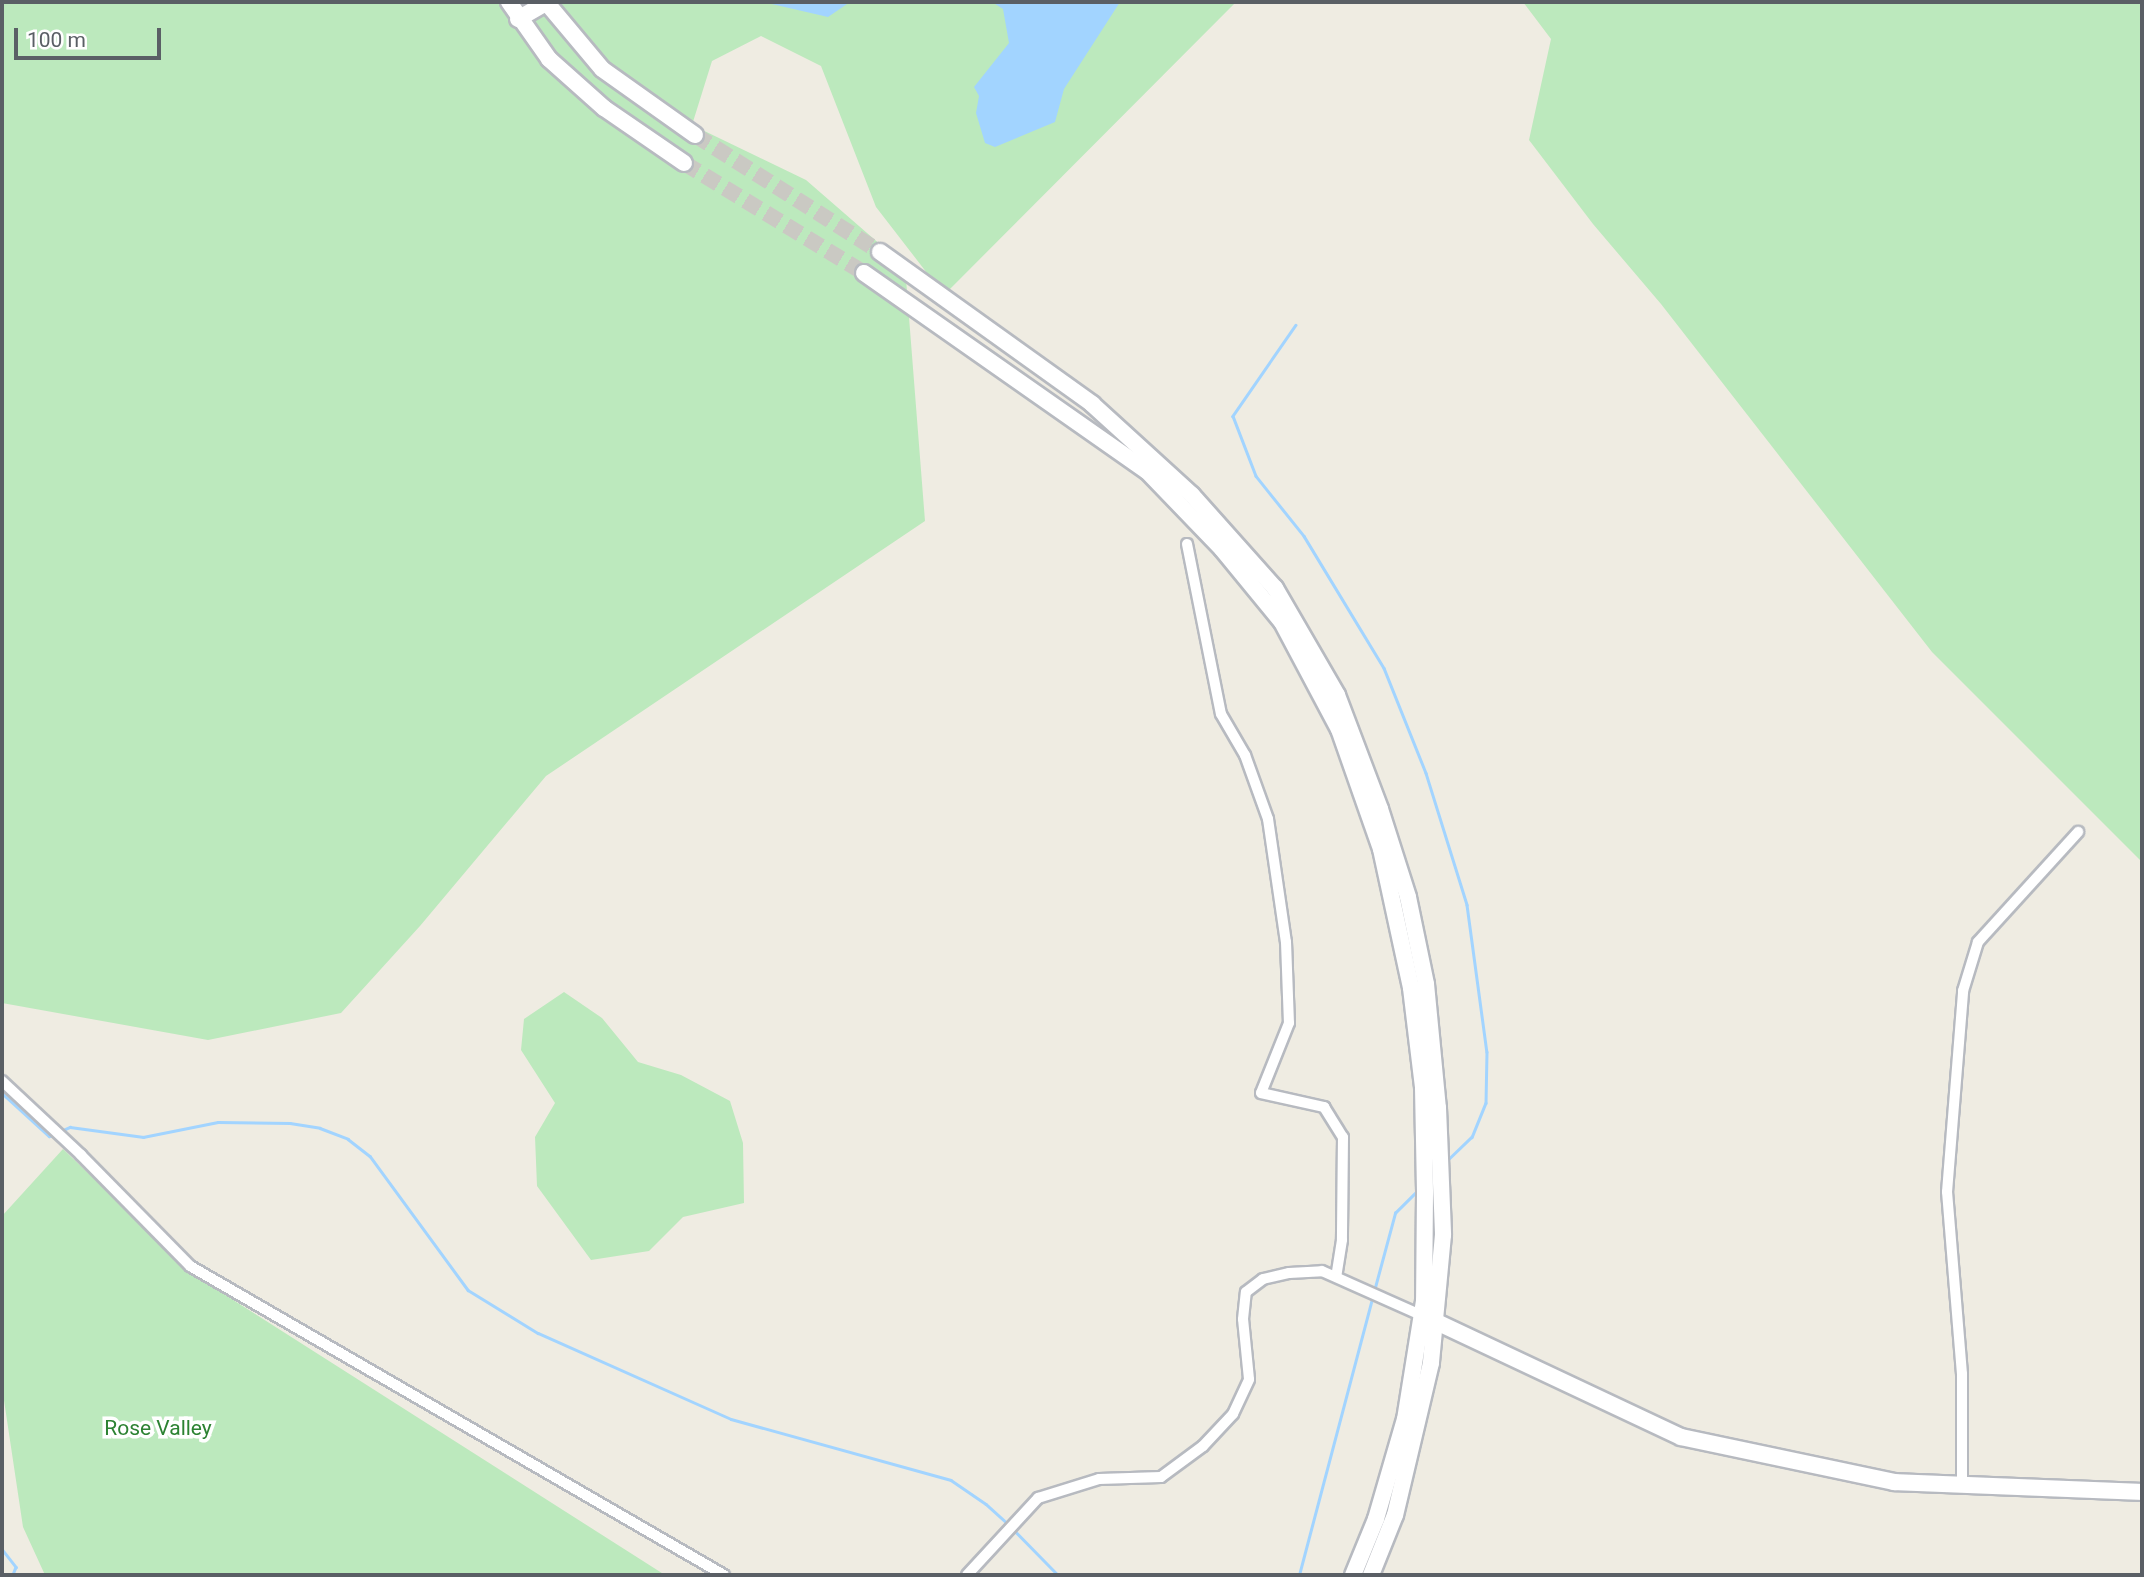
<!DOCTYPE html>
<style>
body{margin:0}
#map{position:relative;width:2144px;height:1577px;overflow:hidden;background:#efece2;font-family:Roboto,sans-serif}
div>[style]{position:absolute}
.green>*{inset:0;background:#bce9bd}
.water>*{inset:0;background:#a2d4ff}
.stream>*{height:2.5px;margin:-1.25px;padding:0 1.25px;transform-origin:1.25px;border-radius:1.25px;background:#a2d4ff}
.secondary-tunnel>*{height:16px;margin-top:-8px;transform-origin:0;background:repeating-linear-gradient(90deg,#cac9c3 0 16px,transparent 0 24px)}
.roads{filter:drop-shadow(2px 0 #b7bac0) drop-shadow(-2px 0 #b7bac0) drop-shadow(0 2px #b7bac0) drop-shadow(0 -2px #b7bac0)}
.street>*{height:10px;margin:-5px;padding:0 5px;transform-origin:5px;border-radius:5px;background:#fff}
.secondary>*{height:16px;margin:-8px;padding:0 8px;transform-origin:8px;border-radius:8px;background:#fff}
span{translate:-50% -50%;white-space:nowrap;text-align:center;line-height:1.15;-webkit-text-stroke:7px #fff;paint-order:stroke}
.park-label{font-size:21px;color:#2c8232}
.frame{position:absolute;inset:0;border:4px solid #5a5f65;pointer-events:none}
.scale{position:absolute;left:14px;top:28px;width:147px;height:32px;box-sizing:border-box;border:4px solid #5a5f65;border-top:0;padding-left:9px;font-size:21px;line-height:24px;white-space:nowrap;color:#5a5f65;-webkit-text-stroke:5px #fff;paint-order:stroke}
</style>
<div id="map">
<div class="green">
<i style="clip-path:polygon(2px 2px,1236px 2px,944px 295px,876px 207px,821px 66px,761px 36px,712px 61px,692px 125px,806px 180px,905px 266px,925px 521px,546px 776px,420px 926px,341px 1013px,208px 1040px,2px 1003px)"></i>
<i style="clip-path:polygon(1523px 2px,2142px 2px,2142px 862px,1932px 652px,1661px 304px,1593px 224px,1529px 140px,1551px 39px)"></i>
<i style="clip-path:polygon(564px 992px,602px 1018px,638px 1062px,681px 1075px,730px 1101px,743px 1143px,744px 1203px,683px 1217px,649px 1251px,591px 1260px,537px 1186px,535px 1137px,555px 1103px,521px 1050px,524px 1019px)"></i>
<i style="clip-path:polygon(63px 1149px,197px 1277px,665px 1575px,45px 1575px,23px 1527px,2px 1387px,2px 1216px)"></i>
</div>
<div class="water">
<i style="clip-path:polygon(763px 2px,850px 2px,828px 17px)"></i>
<i style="clip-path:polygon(992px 2px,1120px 2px,1064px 89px,1055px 122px,995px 147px,985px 143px,976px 113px,979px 96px,974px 87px,1009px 43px,1003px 9px)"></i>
</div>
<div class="stream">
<i style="left:1296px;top:325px;width:111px;rotate:124.7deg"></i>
<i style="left:1233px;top:416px;width:64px;rotate:69deg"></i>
<i style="left:1256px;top:476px;width:77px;rotate:51.3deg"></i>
<i style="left:1304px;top:536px;width:154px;rotate:58.8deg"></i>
<i style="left:1384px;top:668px;width:113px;rotate:68.2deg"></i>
<i style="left:1426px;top:773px;width:138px;rotate:72.7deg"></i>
<i style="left:1467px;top:905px;width:148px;rotate:82.3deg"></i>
<i style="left:1487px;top:1052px;width:51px;rotate:91.1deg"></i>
<i style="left:1486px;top:1103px;width:37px;rotate:112deg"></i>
<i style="left:1472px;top:1137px;width:35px;rotate:136deg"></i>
<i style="left:2px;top:1093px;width:64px;rotate:42.5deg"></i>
<i style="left:49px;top:1136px;width:6px;rotate:-18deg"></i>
<i style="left:61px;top:1131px;width:10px;rotate:-24deg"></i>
<i style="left:70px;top:1127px;width:74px;rotate:7.8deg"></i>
<i style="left:143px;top:1137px;width:76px;rotate:-11.3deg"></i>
<i style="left:218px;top:1122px;width:72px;rotate:0.8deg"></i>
<i style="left:290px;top:1123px;width:30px;rotate:9deg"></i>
<i style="left:320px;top:1128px;width:30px;rotate:21deg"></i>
<i style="left:348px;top:1139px;width:28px;rotate:38deg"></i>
<i style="left:370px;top:1156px;width:166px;rotate:53.8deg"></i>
<i style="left:468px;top:1290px;width:82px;rotate:31.6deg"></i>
<i style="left:538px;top:1333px;width:211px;rotate:24deg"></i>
<i style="left:731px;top:1419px;width:228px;rotate:15.5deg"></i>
<i style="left:951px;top:1480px;width:42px;rotate:34.4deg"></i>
<i style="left:986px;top:1504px;width:31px;rotate:42deg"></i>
<i style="left:1374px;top:1291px;width:81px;rotate:-74.9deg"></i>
<i style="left:1395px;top:1213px;width:35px;rotate:-45deg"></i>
<i style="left:1014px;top:1530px;width:63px;rotate:45.6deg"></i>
<i style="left:2px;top:1549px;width:23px;rotate:52deg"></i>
<i style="left:16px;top:1567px;width:9px;rotate:111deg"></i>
<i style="left:1299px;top:1575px;width:286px;rotate:-75.2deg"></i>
</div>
<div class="secondary-tunnel">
<i style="left:695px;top:135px;width:219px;rotate:32.3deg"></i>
<i style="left:684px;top:163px;width:211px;rotate:31.4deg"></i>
</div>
<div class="roads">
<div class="street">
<i style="left:1187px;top:544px;width:173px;rotate:78.7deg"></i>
<i style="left:1221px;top:714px;width:48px;rotate:59.7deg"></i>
<i style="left:1245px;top:755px;width:68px;rotate:70.2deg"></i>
<i style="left:1268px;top:819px;width:124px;rotate:81.7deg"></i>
<i style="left:1286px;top:942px;width:81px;rotate:87.9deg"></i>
<i style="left:1289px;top:1023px;width:75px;rotate:111.8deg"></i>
<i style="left:1261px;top:1093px;width:65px;rotate:12.5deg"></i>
<i style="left:1324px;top:1107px;width:36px;rotate:58deg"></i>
<i style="left:1343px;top:1137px;width:103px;rotate:90.6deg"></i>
<i style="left:1342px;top:1240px;width:37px;rotate:99deg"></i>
<i style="left:2px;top:1081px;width:108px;rotate:43.1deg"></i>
<i style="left:81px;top:1155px;width:156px;rotate:45.5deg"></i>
<i style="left:190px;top:1266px;width:617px;rotate:30.06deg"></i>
<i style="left:1962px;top:1485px;width:111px;rotate:-90deg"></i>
<i style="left:1962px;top:1374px;width:183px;rotate:-94.7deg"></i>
<i style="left:1947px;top:1192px;width:202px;rotate:-85.4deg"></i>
<i style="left:1963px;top:991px;width:51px;rotate:-73deg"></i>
<i style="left:1978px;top:942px;width:149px;rotate:-47.7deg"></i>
<i style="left:967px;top:1575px;width:105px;rotate:-47.3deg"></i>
<i style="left:1038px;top:1498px;width:64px;rotate:-17.3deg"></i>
<i style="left:1099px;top:1479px;width:62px;rotate:-1.8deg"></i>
<i style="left:1161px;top:1477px;width:52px;rotate:-36.4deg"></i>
<i style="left:1203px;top:1446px;width:44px;rotate:-46.8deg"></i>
<i style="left:1233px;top:1414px;width:38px;rotate:-65deg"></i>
<i style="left:1249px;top:1379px;width:60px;rotate:-95.7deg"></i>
<i style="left:1243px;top:1319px;width:27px;rotate:-84deg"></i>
<i style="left:1246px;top:1292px;width:21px;rotate:-37deg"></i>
<i style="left:1263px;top:1279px;width:27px;rotate:-13deg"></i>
<i style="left:1289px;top:1273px;width:33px;rotate:-3deg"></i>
<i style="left:1322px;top:1271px;width:108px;rotate:24deg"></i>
</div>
<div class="secondary">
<i style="left:509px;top:2px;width:70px;rotate:54.9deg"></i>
<i style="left:549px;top:59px;width:74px;rotate:41.7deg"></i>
<i style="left:604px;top:108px;width:97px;rotate:34.5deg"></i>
<i style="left:546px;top:2px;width:87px;rotate:50.1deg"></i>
<i style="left:602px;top:69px;width:114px;rotate:35.4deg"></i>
<i style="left:518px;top:19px;width:32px;rotate:-30deg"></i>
<i style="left:880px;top:252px;width:261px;rotate:35.6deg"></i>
<i style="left:1092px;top:404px;width:135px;rotate:42.3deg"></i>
<i style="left:1192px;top:495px;width:125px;rotate:48.3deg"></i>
<i style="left:1275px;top:588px;width:124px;rotate:59.9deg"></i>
<i style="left:1337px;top:695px;width:122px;rotate:69.3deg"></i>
<i style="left:1380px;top:809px;width:92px;rotate:72.3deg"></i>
<i style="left:1408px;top:897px;width:89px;rotate:78.3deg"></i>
<i style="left:1426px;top:984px;width:125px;rotate:84.5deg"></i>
<i style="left:1438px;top:1108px;width:127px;rotate:87.7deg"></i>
<i style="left:1443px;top:1235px;width:129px;rotate:95.4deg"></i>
<i style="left:1431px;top:1363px;width:156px;rotate:103.3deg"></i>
<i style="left:1395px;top:1515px;width:65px;rotate:111.8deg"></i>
<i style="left:864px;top:273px;width:345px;rotate:35deg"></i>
<i style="left:1147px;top:471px;width:108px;rotate:46.1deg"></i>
<i style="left:1222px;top:549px;width:94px;rotate:50.6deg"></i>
<i style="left:1282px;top:622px;width:121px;rotate:62deg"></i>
<i style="left:1339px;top:729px;width:127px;rotate:70.7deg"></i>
<i style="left:1381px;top:849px;width:142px;rotate:77.8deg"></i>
<i style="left:1411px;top:988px;width:100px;rotate:83.1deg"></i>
<i style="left:1423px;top:1087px;width:106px;rotate:88.9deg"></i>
<i style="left:1425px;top:1193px;width:108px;rotate:90.5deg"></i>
<i style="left:1424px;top:1301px;width:120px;rotate:99.1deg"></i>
<i style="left:1405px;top:1419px;width:104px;rotate:106.2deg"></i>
<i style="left:1376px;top:1519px;width:61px;rotate:112.3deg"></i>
<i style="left:1430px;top:1319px;width:277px;rotate:25.2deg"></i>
<i style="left:1681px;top:1437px;width:218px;rotate:11.9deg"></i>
<i style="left:1894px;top:1482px;width:248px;rotate:2.3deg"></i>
</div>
</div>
<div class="park-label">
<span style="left:158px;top:1428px">Rose Valley</span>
</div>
<div class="frame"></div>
<div class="scale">100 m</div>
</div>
